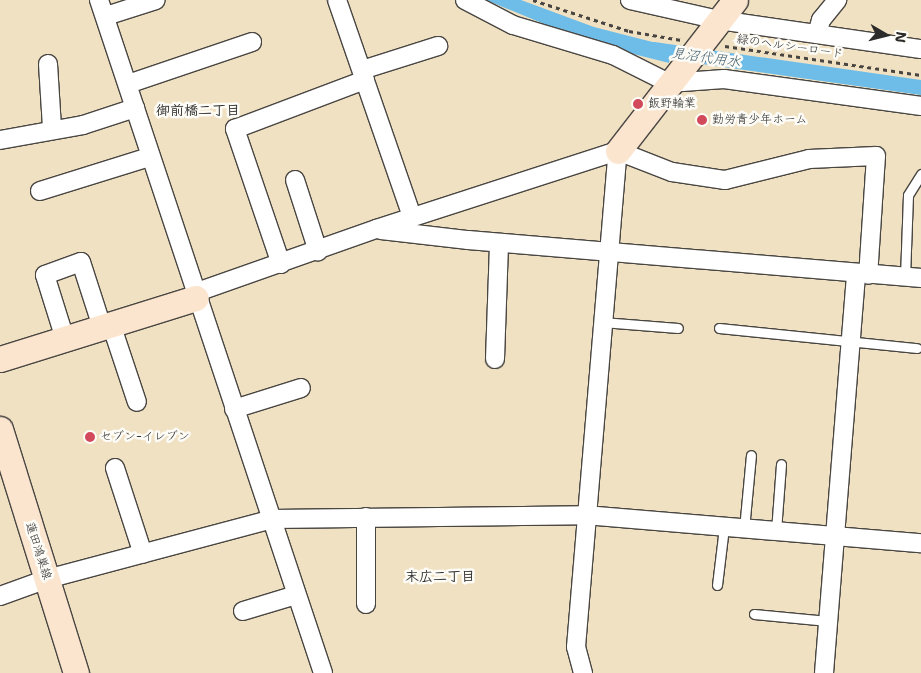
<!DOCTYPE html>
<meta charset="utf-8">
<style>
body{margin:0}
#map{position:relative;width:921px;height:673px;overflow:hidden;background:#f0e1c3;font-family:"Shantell Sans","Klee One",sans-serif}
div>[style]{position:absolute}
.water>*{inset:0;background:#6ebde9}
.canal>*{height:15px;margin:-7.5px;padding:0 7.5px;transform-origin:7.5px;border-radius:7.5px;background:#6ebde9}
.path>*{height:2.5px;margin-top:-1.25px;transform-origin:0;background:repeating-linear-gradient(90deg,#494642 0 4px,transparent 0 8px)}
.roads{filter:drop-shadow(1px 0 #494642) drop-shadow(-1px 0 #494642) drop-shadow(0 1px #494642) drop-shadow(0 -1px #494642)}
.lane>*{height:9px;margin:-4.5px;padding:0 4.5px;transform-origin:4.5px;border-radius:4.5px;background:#fff}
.street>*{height:18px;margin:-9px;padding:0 9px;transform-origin:9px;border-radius:9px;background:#fff}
.secondary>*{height:25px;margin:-12.5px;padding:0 12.5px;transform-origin:12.5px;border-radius:12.5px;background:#fbe5cf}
.dots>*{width:14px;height:14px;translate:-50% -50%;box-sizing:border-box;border:2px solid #fdfcf7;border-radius:50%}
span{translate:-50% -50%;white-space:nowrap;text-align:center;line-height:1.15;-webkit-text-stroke:5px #fdfcf7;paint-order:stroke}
.street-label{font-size:12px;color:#2b2b2b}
.poi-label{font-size:12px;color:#2b2b2b}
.left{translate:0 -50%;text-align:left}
.water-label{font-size:14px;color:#425e6e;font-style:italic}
.neighbourhood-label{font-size:14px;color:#2b2b2b;font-weight:700}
.north{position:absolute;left:861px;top:10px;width:50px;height:50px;-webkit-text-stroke:4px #fdfcf7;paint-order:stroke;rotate:98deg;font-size:14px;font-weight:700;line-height:20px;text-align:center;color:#2b2b2b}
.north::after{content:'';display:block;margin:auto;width:18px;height:22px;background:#2b2b2b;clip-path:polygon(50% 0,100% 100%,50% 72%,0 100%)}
</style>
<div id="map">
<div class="water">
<i style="clip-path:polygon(486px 0,521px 0,594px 27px,672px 47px,669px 63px,590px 43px)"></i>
</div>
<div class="canal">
<i style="left:653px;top:49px;width:271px;rotate:8.1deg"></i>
</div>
<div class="path">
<i style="left:533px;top:0;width:101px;rotate:17.9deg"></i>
<i style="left:629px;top:31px;width:53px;rotate:9.8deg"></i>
<i style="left:725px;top:46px;width:198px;rotate:8.4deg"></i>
</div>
<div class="roads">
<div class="lane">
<i style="left:905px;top:277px;width:82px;rotate:-87.9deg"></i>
<i style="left:908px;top:195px;width:25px;rotate:-58deg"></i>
<i style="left:602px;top:322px;width:76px;rotate:4.5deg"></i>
<i style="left:719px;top:328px;width:199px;rotate:5.8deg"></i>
<i style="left:744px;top:529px;width:74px;rotate:-84.6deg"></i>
<i style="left:776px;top:531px;width:67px;rotate:-85.7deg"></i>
<i style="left:717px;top:585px;width:58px;rotate:-83.1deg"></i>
<i style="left:754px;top:614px;width:74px;rotate:5.4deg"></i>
</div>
<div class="street">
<i style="left:99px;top:0;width:709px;rotate:71.59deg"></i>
<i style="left:337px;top:0;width:230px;rotate:70.9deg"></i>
<i style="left:465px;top:0;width:54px;rotate:27.5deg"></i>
<i style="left:513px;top:25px;width:104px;rotate:16.7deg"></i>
<i style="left:613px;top:55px;width:63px;rotate:26.6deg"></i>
<i style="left:669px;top:83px;width:55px;rotate:-4.2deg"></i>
<i style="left:724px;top:79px;width:199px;rotate:7.8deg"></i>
<i style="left:630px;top:0;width:91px;rotate:12.7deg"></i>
<i style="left:719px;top:20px;width:204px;rotate:8.2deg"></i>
<i style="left:106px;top:16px;width:52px;rotate:-17.7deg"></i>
<i style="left:817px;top:34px;width:15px;rotate:-74deg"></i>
<i style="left:821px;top:20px;width:26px;rotate:-51deg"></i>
<i style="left:48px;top:64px;width:64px;rotate:86.4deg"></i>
<i style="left:362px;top:70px;width:80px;rotate:-17.5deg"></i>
<i style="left:128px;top:84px;width:131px;rotate:-18.7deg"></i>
<i style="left:0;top:140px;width:84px;rotate:-10.2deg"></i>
<i style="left:83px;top:125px;width:55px;rotate:-18.1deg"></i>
<i style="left:295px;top:180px;width:75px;rotate:72.1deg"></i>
<i style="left:40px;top:191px;width:114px;rotate:-17.3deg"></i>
<i style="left:381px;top:230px;width:88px;rotate:6.6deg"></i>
<i style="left:468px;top:240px;width:455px;rotate:4.8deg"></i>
<i style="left:281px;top:264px;width:143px;rotate:-108.8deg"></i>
<i style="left:235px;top:129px;width:139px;rotate:-20.7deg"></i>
<i style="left:196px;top:298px;width:8px;rotate:-60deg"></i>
<i style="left:200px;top:291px;width:187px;rotate:-19.4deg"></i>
<i style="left:376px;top:229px;width:254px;rotate:-17.9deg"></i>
<i style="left:618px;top:151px;width:58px;rotate:21.3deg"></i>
<i style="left:672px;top:172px;width:54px;rotate:8.6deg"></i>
<i style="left:725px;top:180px;width:87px;rotate:-14deg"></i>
<i style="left:809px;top:159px;width:67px;rotate:-2.6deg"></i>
<i style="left:876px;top:156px;width:119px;rotate:93.8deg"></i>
<i style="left:111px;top:324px;width:82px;rotate:71.6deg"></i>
<i style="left:65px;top:339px;width:67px;rotate:-107.4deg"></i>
<i style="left:45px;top:275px;width:38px;rotate:-20deg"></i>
<i style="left:81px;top:262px;width:68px;rotate:72.1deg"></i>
<i style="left:495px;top:359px;width:116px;rotate:-88deg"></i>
<i style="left:234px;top:409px;width:70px;rotate:-17.4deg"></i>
<i style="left:115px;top:468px;width:90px;rotate:72deg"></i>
<i style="left:0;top:596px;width:50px;rotate:-19.9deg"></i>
<i style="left:47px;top:579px;width:233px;rotate:-14.9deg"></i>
<i style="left:272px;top:519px;width:313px;rotate:-0.7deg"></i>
<i style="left:585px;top:515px;width:337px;rotate:4.8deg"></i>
<i style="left:366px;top:604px;width:87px;rotate:-90deg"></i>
<i style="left:243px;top:611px;width:55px;rotate:-16.8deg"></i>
<i style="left:583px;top:673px;width:27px;rotate:-105deg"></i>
<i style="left:576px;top:647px;width:498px;rotate:-85.2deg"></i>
<i style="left:824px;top:673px;width:400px;rotate:-85.4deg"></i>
</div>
<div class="secondary">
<i style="left:618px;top:151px;width:191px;rotate:-52.2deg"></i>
<i style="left:0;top:359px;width:205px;rotate:-17.3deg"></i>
<i style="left:0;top:429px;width:256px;rotate:72.7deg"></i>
</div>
</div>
<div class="dots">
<i style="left:638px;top:104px;background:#d1495b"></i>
<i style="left:702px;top:120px;background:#d1495b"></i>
<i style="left:90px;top:437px;background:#d1495b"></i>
</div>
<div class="street-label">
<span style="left:790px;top:47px;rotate:8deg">緑のヘルシーロード</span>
<span style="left:38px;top:551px;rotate:72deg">蓮田鴻巣線</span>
</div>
<div class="poi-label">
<span class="left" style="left:648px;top:104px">飯野輪業</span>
<span class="left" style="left:712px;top:120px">勤労青少年ホーム</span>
<span class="left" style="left:100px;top:437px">セブン-イレブン</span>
</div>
<div class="water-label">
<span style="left:706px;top:57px;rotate:8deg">見沼代用水</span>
</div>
<div class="neighbourhood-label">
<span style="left:198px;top:110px">御前橋二丁目</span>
<span style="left:440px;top:576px">末広二丁目</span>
</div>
<div class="north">N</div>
</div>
